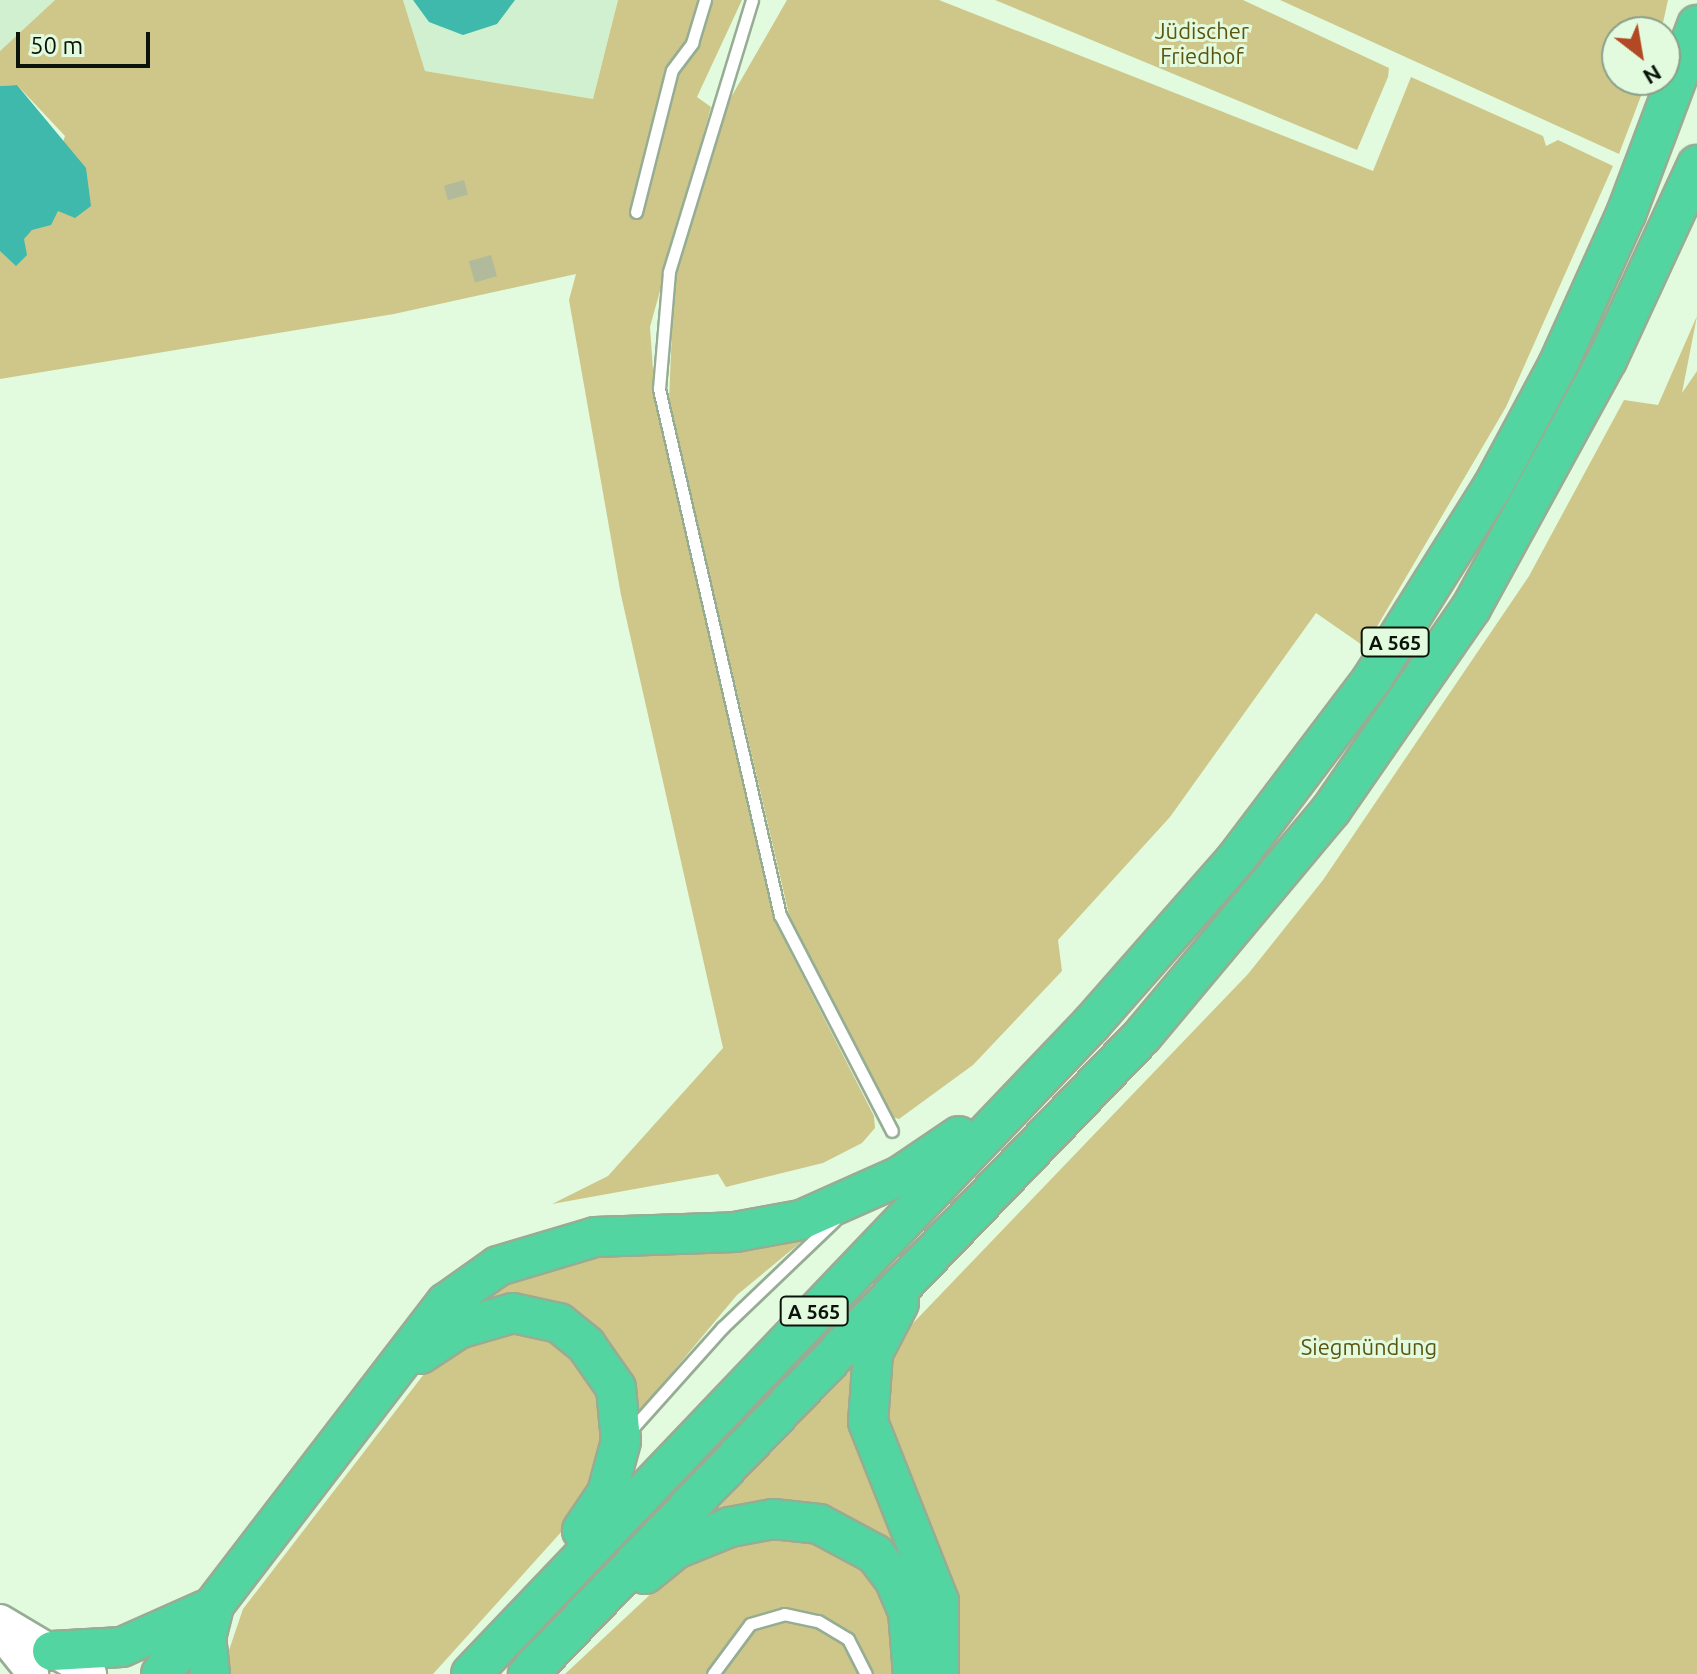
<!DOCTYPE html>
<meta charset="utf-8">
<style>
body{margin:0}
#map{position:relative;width:1697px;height:1674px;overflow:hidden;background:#e2fbdf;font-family:Ubuntu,sans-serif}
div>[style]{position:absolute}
.built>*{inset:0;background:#d1f0cf}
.green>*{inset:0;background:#cfc78a}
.water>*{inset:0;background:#3eb9ab}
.building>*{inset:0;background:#b1bb9c;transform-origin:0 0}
.roads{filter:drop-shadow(2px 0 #96ad94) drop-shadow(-2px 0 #96ad94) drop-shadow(0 2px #96ad94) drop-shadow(0 -2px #96ad94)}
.service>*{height:11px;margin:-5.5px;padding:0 5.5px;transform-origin:5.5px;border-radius:5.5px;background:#fff}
.secondary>*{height:30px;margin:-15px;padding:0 15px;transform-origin:15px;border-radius:15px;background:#fff}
.motorway>*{height:38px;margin:-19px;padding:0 19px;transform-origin:19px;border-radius:19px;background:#53d5a1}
span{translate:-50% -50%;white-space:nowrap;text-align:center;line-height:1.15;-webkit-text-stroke:6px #e2fbdf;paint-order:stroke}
.shield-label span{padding:2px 6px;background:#e2fbdf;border:2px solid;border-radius:6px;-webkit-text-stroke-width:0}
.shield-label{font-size:20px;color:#0b140b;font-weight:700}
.park-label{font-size:22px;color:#5c5411}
.north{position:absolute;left:1601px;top:16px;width:80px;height:80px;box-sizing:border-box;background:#e2fbdf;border:2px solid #8c9f8a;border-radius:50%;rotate:149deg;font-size:22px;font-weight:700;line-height:32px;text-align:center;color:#0b140b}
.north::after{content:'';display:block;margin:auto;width:28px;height:36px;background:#b14a24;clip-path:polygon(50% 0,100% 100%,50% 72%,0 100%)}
.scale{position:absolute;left:16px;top:32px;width:134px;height:36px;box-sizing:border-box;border:4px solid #0b140b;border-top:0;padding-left:10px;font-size:24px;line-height:28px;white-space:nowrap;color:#0b140b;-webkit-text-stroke:6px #e2fbdf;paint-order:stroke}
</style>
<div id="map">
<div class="built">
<i style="clip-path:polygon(0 0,55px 0,0 51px)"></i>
<i style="clip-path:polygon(403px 0,618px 0,593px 99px,425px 71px)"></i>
</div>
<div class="green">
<i style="clip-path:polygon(55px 0,403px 0,425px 71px,593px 99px,618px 0,742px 0,697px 97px,711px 107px,650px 327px,655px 398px,774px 920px,874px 1116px,875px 1128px,862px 1143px,823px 1163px,726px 1187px,718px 1174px,552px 1204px,608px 1176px,723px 1048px,621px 595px,569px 300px,576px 274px,394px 314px,0 379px,0 251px,32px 230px,65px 136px,17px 85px,0 86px,0 51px)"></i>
<i style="clip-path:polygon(787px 0,939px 0,1373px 171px,1411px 77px,1543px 136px,1546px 146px,1558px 140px,1613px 166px,1506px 407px,1365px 647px,1316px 613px,1170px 817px,1058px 940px,1062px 971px,973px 1065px,899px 1119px,889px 1116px,793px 932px,669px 400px,674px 284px,726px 106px)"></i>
<i style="clip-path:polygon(995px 0,1243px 0,1389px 68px,1388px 77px,1357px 150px)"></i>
<i style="clip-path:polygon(1280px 0,1668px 0,1661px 32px,1617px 32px,1617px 80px,1647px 80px,1619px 154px)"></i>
<i style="clip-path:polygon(1697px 316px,1682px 393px,1697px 371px,1697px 1674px,947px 1674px,886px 1434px,893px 1344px,1248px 974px,1323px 880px,1529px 576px,1624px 400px,1658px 405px)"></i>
<i style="clip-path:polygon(818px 1228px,737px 1295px,630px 1423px,611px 1358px,463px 1310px,506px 1280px,553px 1263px)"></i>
<i style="clip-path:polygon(527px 1329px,575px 1349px,603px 1398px,600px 1456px,572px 1520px,433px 1674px,230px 1674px,227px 1656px,243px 1609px,434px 1361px,457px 1342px)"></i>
<i style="clip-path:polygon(852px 1357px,911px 1565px,871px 1536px,702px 1522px)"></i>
<i style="clip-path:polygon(805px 1532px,854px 1554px,891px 1598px,905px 1674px,565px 1674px,669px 1577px,722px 1544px)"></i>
</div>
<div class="water">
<i style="clip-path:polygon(413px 0,515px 0,497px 24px,463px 35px,429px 22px)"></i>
<i style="clip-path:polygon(17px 85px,86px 168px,91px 206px,75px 218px,58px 211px,51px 225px,32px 230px,24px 239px,27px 255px,16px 266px,0 251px,0 86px)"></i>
</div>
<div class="building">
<i style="left:464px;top:180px;width:15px;height:21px;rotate:74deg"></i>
<i style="left:491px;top:255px;width:22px;height:23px;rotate:74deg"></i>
</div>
<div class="roads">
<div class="service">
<i style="left:752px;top:0;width:284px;rotate:107deg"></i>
<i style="left:669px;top:272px;width:117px;rotate:94.9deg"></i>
<i style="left:659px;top:389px;width:540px;rotate:77.05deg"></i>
<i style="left:780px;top:915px;width:243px;rotate:62.6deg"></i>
<i style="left:636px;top:212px;width:146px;rotate:-75.8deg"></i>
<i style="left:672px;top:70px;width:34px;rotate:-53deg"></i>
<i style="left:692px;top:43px;width:45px;rotate:-73.2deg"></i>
<i style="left:629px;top:1432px;width:140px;rotate:-48.2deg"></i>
<i style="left:722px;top:1328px;width:155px;rotate:-43.7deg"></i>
<i style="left:713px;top:1674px;width:62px;rotate:-53.5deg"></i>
<i style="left:750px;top:1624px;width:35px;rotate:-16deg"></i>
<i style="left:784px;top:1614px;width:35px;rotate:12deg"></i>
<i style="left:818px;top:1621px;width:35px;rotate:31deg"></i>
<i style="left:848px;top:1639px;width:39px;rotate:63deg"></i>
</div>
<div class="secondary">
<i style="left:0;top:1620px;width:106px;rotate:30.7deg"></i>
<i style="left:0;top:1633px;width:53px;rotate:51.2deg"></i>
</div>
<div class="motorway">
<i style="left:899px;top:1303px;width:56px;rotate:117.5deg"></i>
<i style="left:873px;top:1353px;width:69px;rotate:94.1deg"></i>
<i style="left:868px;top:1422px;width:193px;rotate:68.4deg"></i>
<i style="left:939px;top:1601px;width:73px;rotate:90deg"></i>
<i style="left:420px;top:1354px;width:45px;rotate:-33.3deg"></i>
<i style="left:458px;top:1329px;width:57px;rotate:-16.2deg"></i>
<i style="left:513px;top:1313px;width:47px;rotate:12.3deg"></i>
<i style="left:559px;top:1323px;width:35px;rotate:39deg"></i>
<i style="left:586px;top:1345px;width:52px;rotate:55.1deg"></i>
<i style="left:616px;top:1388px;width:53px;rotate:84.6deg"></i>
<i style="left:621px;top:1441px;width:54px;rotate:105.1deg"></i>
<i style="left:607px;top:1493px;width:45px;rotate:124deg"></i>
<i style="left:645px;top:1574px;width:40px;rotate:-39deg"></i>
<i style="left:676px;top:1549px;width:58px;rotate:-22.2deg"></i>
<i style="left:730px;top:1527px;width:44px;rotate:-10.5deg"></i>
<i style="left:773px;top:1519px;width:46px;rotate:6.2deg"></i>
<i style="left:819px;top:1524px;width:64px;rotate:28.2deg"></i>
<i style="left:875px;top:1554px;width:34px;rotate:53deg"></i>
<i style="left:895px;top:1581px;width:33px;rotate:67deg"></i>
<i style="left:908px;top:1611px;width:63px;rotate:85.5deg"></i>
<i style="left:52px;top:1651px;width:70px;rotate:-3.3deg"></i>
<i style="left:122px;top:1647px;width:91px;rotate:-24deg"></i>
<i style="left:161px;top:1674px;width:468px;rotate:-52.5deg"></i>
<i style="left:446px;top:1303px;width:64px;rotate:-35.4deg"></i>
<i style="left:498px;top:1266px;width:101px;rotate:-16.6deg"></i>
<i style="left:595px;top:1237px;width:140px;rotate:-2deg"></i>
<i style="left:735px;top:1232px;width:67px;rotate:-10.3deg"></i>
<i style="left:801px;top:1220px;width:108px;rotate:-24deg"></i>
<i style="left:900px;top:1176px;width:71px;rotate:-34.1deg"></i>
<i style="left:210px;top:1674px;width:36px;rotate:-96deg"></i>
<i style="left:206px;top:1638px;width:33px;rotate:-76deg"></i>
<i style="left:471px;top:1674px;width:900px;rotate:-46.35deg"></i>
<i style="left:1092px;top:1023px;width:218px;rotate:-48.7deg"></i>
<i style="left:1236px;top:859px;width:226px;rotate:-52.9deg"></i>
<i style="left:1372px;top:679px;width:226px;rotate:-57.9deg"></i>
<i style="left:1492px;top:488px;width:140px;rotate:-61.8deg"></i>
<i style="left:1558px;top:365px;width:166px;rotate:-65.8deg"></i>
<i style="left:1626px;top:214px;width:202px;rotate:-69.4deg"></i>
<i style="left:528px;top:1674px;width:885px;rotate:-46.1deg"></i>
<i style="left:1142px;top:1036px;width:295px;rotate:-50.1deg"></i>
<i style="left:1331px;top:810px;width:246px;rotate:-55.3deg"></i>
<i style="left:1471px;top:608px;width:283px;rotate:-61.3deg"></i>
<i style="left:1607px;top:360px;width:215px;rotate:-65.2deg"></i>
</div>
</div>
<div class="shield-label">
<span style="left:1395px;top:642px">A 565</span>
<span style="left:814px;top:1311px">A 565</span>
</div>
<div class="park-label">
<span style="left:1202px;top:43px">Jüdischer<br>Friedhof</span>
<span style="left:1369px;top:1347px">Siegmündung</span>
</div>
<div class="north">N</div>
<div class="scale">50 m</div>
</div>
